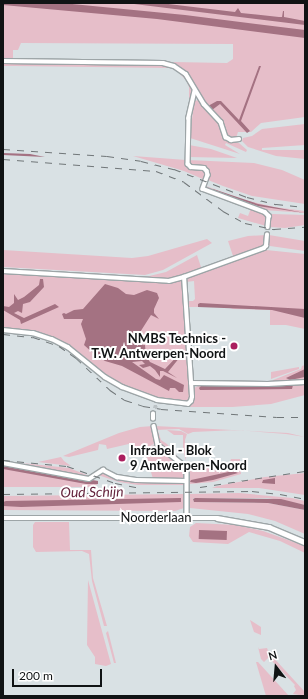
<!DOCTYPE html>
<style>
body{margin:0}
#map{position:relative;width:308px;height:699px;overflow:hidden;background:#d9e1e4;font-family:Lato,sans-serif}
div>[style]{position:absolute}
.green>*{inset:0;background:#e6bec9}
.water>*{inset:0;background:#a47282;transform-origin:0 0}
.minor-tunnel>*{height:3.5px;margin-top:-1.75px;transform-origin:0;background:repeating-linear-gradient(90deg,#bbc2c5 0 3.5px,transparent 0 5.5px)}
.roads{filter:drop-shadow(1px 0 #9da5a7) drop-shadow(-1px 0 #9da5a7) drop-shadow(0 1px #9da5a7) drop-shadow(0 -1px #9da5a7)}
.minor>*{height:3.5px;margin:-1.75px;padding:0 1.75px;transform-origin:1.75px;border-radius:1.75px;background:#fff}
.major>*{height:4.5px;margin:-2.25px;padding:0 2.25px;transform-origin:2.25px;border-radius:2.25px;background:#fff}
.rail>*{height:1px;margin-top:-0.5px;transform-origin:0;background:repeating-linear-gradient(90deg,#707678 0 7px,transparent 0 14px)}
.dots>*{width:11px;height:11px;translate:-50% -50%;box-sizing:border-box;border:2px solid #fff;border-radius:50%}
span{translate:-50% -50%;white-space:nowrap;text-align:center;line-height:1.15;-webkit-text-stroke:4px #fff;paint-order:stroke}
.poi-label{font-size:13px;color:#101314;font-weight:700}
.right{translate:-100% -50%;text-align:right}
.left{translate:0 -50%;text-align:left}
.street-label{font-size:13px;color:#101314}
.water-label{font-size:14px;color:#65253e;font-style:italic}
.frame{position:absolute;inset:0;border:4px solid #101314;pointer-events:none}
.north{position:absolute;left:256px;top:647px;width:40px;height:40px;-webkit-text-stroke:3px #fff;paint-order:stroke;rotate:344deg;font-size:11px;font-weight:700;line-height:16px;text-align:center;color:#101314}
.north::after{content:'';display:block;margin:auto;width:14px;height:18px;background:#101314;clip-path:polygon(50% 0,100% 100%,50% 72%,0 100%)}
.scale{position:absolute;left:12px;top:669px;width:90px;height:18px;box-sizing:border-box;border:2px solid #101314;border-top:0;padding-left:5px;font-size:12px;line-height:14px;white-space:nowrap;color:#101314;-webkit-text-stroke:3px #fff;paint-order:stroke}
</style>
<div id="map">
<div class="green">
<i style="clip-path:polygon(3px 3px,305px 3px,305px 117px,261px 123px,251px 132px,238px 132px,236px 138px,227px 137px,226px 139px,229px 141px,239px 143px,247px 150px,246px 152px,226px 143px,225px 145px,240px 154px,190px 138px,194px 101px,203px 99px,188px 74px,173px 62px,227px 63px,233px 59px,233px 44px,21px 43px,18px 50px,13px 50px,13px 60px,3px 59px)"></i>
<i style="clip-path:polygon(3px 63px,167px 65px,172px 67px,185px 75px,194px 89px,189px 112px,189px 87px,186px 80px,177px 71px,171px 68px,15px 66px,3px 66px)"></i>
<i style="clip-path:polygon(305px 124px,305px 145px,262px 148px,262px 150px,305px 150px,305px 159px,276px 156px,248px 147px,242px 141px,243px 138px,252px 136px,262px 129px)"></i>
<i style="clip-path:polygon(189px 145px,211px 149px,237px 158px,189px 157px)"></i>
<i style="clip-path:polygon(133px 156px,186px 160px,187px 164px,203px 169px,207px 173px,205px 180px,184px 171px)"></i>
<i style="clip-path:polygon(188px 160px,254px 163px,282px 170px,305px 180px,305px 204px,252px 196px,223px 186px,208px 180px,210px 174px,207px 168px,192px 166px)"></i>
<i style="clip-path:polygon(206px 186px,244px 200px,274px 207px,305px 211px,305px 213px,264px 210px,206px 188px)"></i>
<i style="clip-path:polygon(251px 208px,267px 216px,266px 226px,238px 218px,240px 213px,248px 216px)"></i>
<i style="clip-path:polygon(272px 214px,305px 215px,305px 225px,285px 228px,269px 227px,270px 216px)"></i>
<i style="clip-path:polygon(266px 235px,264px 247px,215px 265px,215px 263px,233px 256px,228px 241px,248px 236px)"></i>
<i style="clip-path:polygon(269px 235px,305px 241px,305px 251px,270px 246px,268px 244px)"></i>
<i style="clip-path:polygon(207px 239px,212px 243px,163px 270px,145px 275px,3px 267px,3px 250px,132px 258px,148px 256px)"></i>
<i style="clip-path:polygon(266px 250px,305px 254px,305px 329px,286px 325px,270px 325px,270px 310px,233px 309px,227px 307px,188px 307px,188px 301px,193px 301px,195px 299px,194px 281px,186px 282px,188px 277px)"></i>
<i style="clip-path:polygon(197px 255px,202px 270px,162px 280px,141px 278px,166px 272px)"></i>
<i style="clip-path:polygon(3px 272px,162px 283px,182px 280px,190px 400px,186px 403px,154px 398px,117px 383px,54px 338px,3px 329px)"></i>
<i style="clip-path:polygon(305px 365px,305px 380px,273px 382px,273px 380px,301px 369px,302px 366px)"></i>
<i style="clip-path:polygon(299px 367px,299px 369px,271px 379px,271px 372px)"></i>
<i style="clip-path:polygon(305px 383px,305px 395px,271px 404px,232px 407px,188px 407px,193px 401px,194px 388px,200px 385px)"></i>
<i style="clip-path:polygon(153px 426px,155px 443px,144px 450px,142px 450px,140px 447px,135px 448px,133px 443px,107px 449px,106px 445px,99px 444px,98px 450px,69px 457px,63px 456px,119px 433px,140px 427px)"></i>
<i style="clip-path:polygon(155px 426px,288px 433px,305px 437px,286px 434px,236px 430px,193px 432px,188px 434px,179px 429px,155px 430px)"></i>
<i style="clip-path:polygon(167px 430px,181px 431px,187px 434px,185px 440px,186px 461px,183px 451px,183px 435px,174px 435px)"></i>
<i style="clip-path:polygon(156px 431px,158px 431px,161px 440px,167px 444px,184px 464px,163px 449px,158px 442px)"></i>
<i style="clip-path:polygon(155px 444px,184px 468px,184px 478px,153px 479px,145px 451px)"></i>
<i style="clip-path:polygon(61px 457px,64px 461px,71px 466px,38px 462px)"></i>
<i style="clip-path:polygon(231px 459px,240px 459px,241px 474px,213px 482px,190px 484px,189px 469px,192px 464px,230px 462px)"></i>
<i style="clip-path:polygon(22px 463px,69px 468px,92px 477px,88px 477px)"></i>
<i style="clip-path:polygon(3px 466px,98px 481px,98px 484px,93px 487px,3px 487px)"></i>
<i style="clip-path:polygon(104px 472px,121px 480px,151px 483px,184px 482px,184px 485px,138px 485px,119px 482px,98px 475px)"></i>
<i style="clip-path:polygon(305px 473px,305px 495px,259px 488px,212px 488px,217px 486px,265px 477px)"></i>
<i style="clip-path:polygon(239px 493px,292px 498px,305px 501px,305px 505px,268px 498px,193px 498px,194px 502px,268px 503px,305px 510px,305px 534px,275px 521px,248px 514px,190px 508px,189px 494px)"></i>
<i style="clip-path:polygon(184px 494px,184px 508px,175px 511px,3px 510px,3px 496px)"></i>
<i style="clip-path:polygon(35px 522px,69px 522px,70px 550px,91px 550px,93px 578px,107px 626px,104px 626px,92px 581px,89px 554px,82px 551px,36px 552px,33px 547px,33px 525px)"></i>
<i style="clip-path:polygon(196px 523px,236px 525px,263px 531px,305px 546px,305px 553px,280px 541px,249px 532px,228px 544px,193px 542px,189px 536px,190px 527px)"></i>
<i style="clip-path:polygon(88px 580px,111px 664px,106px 666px,95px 664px,95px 657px,87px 645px)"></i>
<i style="clip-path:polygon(250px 620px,261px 627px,261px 635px,254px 632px)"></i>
<i style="clip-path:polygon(108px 631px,116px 663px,114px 663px,106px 633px)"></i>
<i style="clip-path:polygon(258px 647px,259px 649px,267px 648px,270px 656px,264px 662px,261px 659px)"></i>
<i style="clip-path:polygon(272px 656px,305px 692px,305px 696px,293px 694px,296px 690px,294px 686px,295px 685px,270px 659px)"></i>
<i style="clip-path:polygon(256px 662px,258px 662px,289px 696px,266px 696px)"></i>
</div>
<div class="water">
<i style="clip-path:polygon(3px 3px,62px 3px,185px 15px,305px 30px,305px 38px,157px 19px,3px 5px)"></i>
<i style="clip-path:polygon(126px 3px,160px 3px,235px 12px,238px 8px,241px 13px,279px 17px,282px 17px,283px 11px,284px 11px,284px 17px,305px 21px,305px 25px)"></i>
<i style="clip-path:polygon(259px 66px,261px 66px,241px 121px,250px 131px,247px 133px,220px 104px,212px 110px,208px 106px,217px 101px,221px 101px,239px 120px)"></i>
<i style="clip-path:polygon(3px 153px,30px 154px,45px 157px,3px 155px)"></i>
<i style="clip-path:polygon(213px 189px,258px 204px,305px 213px,258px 206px,212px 191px)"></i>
<i style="clip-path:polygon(40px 279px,43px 279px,44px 287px,30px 302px,23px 304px,22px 313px,18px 311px,14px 313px,24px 318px,55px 304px,59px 307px,21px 324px,20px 320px,3px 310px,3px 306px,9px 307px,14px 303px,14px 294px,18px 300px,24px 297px,39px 285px)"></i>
<i style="clip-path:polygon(105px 284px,118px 288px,126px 294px,134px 295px,147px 290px,157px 293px,159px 298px,154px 309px,154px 313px,159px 319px,151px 315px,137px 337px,136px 343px,145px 345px,146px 356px,150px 362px,165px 369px,184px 349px,184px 352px,168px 372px,177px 378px,163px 371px,160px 371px,160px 377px,155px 370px,150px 366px,143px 368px,139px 365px,145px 364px,142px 361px,132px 362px,156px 379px,160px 380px,164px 375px,184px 385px,183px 392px,179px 392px,175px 388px,170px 388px,169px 391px,122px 366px,105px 361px,94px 354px,84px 345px,86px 339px,81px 324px,83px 319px,64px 319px,62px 314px,64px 313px,66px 314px,74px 310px,83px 309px)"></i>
<i style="clip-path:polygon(200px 303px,305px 309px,305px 318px,272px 310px,198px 307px,198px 304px)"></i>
<i style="clip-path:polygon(305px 369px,305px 377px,290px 380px,286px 378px)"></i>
<i style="clip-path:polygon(293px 385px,292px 389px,200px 390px,199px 388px,201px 386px)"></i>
<i style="clip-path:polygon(3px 466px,98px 481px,98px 484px,86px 484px,3px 469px)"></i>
<i style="clip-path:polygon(233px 471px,238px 473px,213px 480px,196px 483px,190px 482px,191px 480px)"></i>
<i style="clip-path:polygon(275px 478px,275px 484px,262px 483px,263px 480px)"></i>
<i style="clip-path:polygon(181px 498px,181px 502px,21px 507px,3px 506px,3px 502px,6px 501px)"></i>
<i style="clip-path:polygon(195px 498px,281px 499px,305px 505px,305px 510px,268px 503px,194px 502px,193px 499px)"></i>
<i style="left:199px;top:530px;width:28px;height:9px;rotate:2deg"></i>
</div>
<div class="minor-tunnel">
<i style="left:267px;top:235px;width:8px;rotate:-83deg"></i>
<i style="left:153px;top:414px;width:10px;rotate:-73deg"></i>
</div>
<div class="roads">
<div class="minor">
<i style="left:3px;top:61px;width:160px;rotate:0.7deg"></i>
<i style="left:163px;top:63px;width:11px;rotate:15deg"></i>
<i style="left:174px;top:66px;width:14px;rotate:34deg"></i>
<i style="left:186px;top:74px;width:35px;rotate:59deg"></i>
<i style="left:204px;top:104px;width:25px;rotate:47deg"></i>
<i style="left:221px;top:122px;width:16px;rotate:72deg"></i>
<i style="left:226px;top:137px;width:6px;rotate:31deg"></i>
<i style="left:231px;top:140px;width:8px;rotate:-7deg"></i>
<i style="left:195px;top:91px;width:28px;rotate:103deg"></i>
<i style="left:189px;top:118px;width:46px;rotate:91.2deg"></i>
<i style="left:188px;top:164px;width:4px;rotate:45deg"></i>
<i style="left:191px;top:167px;width:13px;rotate:4deg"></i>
<i style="left:204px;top:168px;width:4px;rotate:45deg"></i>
<i style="left:207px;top:171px;width:4px;rotate:76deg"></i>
<i style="left:208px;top:175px;width:15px;rotate:110deg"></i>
<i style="left:203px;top:189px;width:66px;rotate:20.4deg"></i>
<i style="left:265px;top:212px;width:6px;rotate:45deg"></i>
<i style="left:269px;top:216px;width:11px;rotate:95deg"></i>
<i style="left:3px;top:271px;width:166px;rotate:3.4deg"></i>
<i style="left:169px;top:281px;width:16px;rotate:-15deg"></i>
<i style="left:184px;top:277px;width:85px;rotate:-19.9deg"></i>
<i style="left:264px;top:248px;width:3px;rotate:-45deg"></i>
<i style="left:266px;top:246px;width:11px;rotate:-85deg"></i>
<i style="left:3px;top:330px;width:30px;rotate:6deg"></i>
<i style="left:33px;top:333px;width:20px;rotate:18deg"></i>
<i style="left:52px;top:339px;width:18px;rotate:27deg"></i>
<i style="left:68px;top:347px;width:48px;rotate:39deg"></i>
<i style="left:105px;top:377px;width:20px;rotate:30deg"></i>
<i style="left:122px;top:387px;width:37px;rotate:20deg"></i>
<i style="left:157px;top:400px;width:31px;rotate:7deg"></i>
<i style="left:188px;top:404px;width:4px;rotate:-45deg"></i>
<i style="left:191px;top:401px;width:4px;rotate:-76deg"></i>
<i style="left:192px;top:397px;width:120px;rotate:-93.8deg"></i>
<i style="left:191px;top:383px;width:77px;rotate:0.7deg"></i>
<i style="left:268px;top:384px;width:37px;rotate:-3deg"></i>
<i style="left:153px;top:419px;width:5px;rotate:-90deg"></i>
<i style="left:154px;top:426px;width:19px;rotate:78deg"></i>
<i style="left:158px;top:445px;width:37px;rotate:38deg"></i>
<i style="left:187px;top:468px;width:49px;rotate:90deg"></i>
<i style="left:3px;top:463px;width:87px;rotate:10.5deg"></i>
<i style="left:89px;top:479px;width:17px;rotate:-33deg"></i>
<i style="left:103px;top:470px;width:16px;rotate:27deg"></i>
<i style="left:117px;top:477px;width:19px;rotate:9deg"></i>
<i style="left:136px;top:480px;width:50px;rotate:1.1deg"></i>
</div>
<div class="major">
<i style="left:3px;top:518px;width:214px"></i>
<i style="left:217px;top:518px;width:53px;rotate:9.8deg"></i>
<i style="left:269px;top:527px;width:39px;rotate:23deg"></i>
</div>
</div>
<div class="rail">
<i style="left:3px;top:149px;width:104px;rotate:3.9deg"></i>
<i style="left:107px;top:156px;width:34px;rotate:8deg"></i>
<i style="left:141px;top:161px;width:34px;rotate:14deg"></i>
<i style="left:174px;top:169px;width:78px;rotate:21deg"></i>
<i style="left:247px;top:197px;width:30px;rotate:14deg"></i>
<i style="left:276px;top:204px;width:29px;rotate:6deg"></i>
<i style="left:3px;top:159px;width:153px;rotate:4.5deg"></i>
<i style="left:156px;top:171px;width:30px;rotate:21deg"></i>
<i style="left:184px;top:182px;width:49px;rotate:36.6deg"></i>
<i style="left:223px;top:211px;width:25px;rotate:29deg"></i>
<i style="left:245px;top:223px;width:30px;rotate:12deg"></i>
<i style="left:274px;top:229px;width:31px;rotate:-4deg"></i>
<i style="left:3px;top:334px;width:30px;rotate:6deg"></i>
<i style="left:33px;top:337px;width:28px;rotate:19deg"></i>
<i style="left:59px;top:346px;width:21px;rotate:35deg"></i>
<i style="left:76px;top:358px;width:47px;rotate:43.3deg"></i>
<i style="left:110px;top:390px;width:18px;rotate:34deg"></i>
<i style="left:125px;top:400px;width:19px;rotate:18deg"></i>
<i style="left:143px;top:406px;width:18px;rotate:9deg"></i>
<i style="left:161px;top:409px;width:116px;rotate:3.9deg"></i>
<i style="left:277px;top:417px;width:28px"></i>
<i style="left:3px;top:460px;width:64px;rotate:5.4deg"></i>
<i style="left:67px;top:466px;width:51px;rotate:19.5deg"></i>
<i style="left:115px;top:483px;width:26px;rotate:11deg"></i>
<i style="left:200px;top:487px;width:106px;rotate:-8.7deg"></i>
<i style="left:3px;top:494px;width:249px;rotate:-0.7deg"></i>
<i style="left:252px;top:491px;width:28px;rotate:6deg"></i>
<i style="left:280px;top:494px;width:25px;rotate:11deg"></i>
</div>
<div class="dots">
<i style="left:234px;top:346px;background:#ab1f5f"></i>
<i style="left:122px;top:458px;background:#ab1f5f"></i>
</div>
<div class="poi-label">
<span class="right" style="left:226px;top:346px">NMBS Technics -<br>T.W. Antwerpen-Noord</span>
<span class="left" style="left:130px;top:458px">Infrabel - Blok<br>9 Antwerpen-Noord</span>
</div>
<div class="street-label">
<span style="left:156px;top:517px">Noorderlaan</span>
</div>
<div class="water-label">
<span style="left:92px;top:492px;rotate:-1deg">Oud Schijn</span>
</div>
<div class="frame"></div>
<div class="north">N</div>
<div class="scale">200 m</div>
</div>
